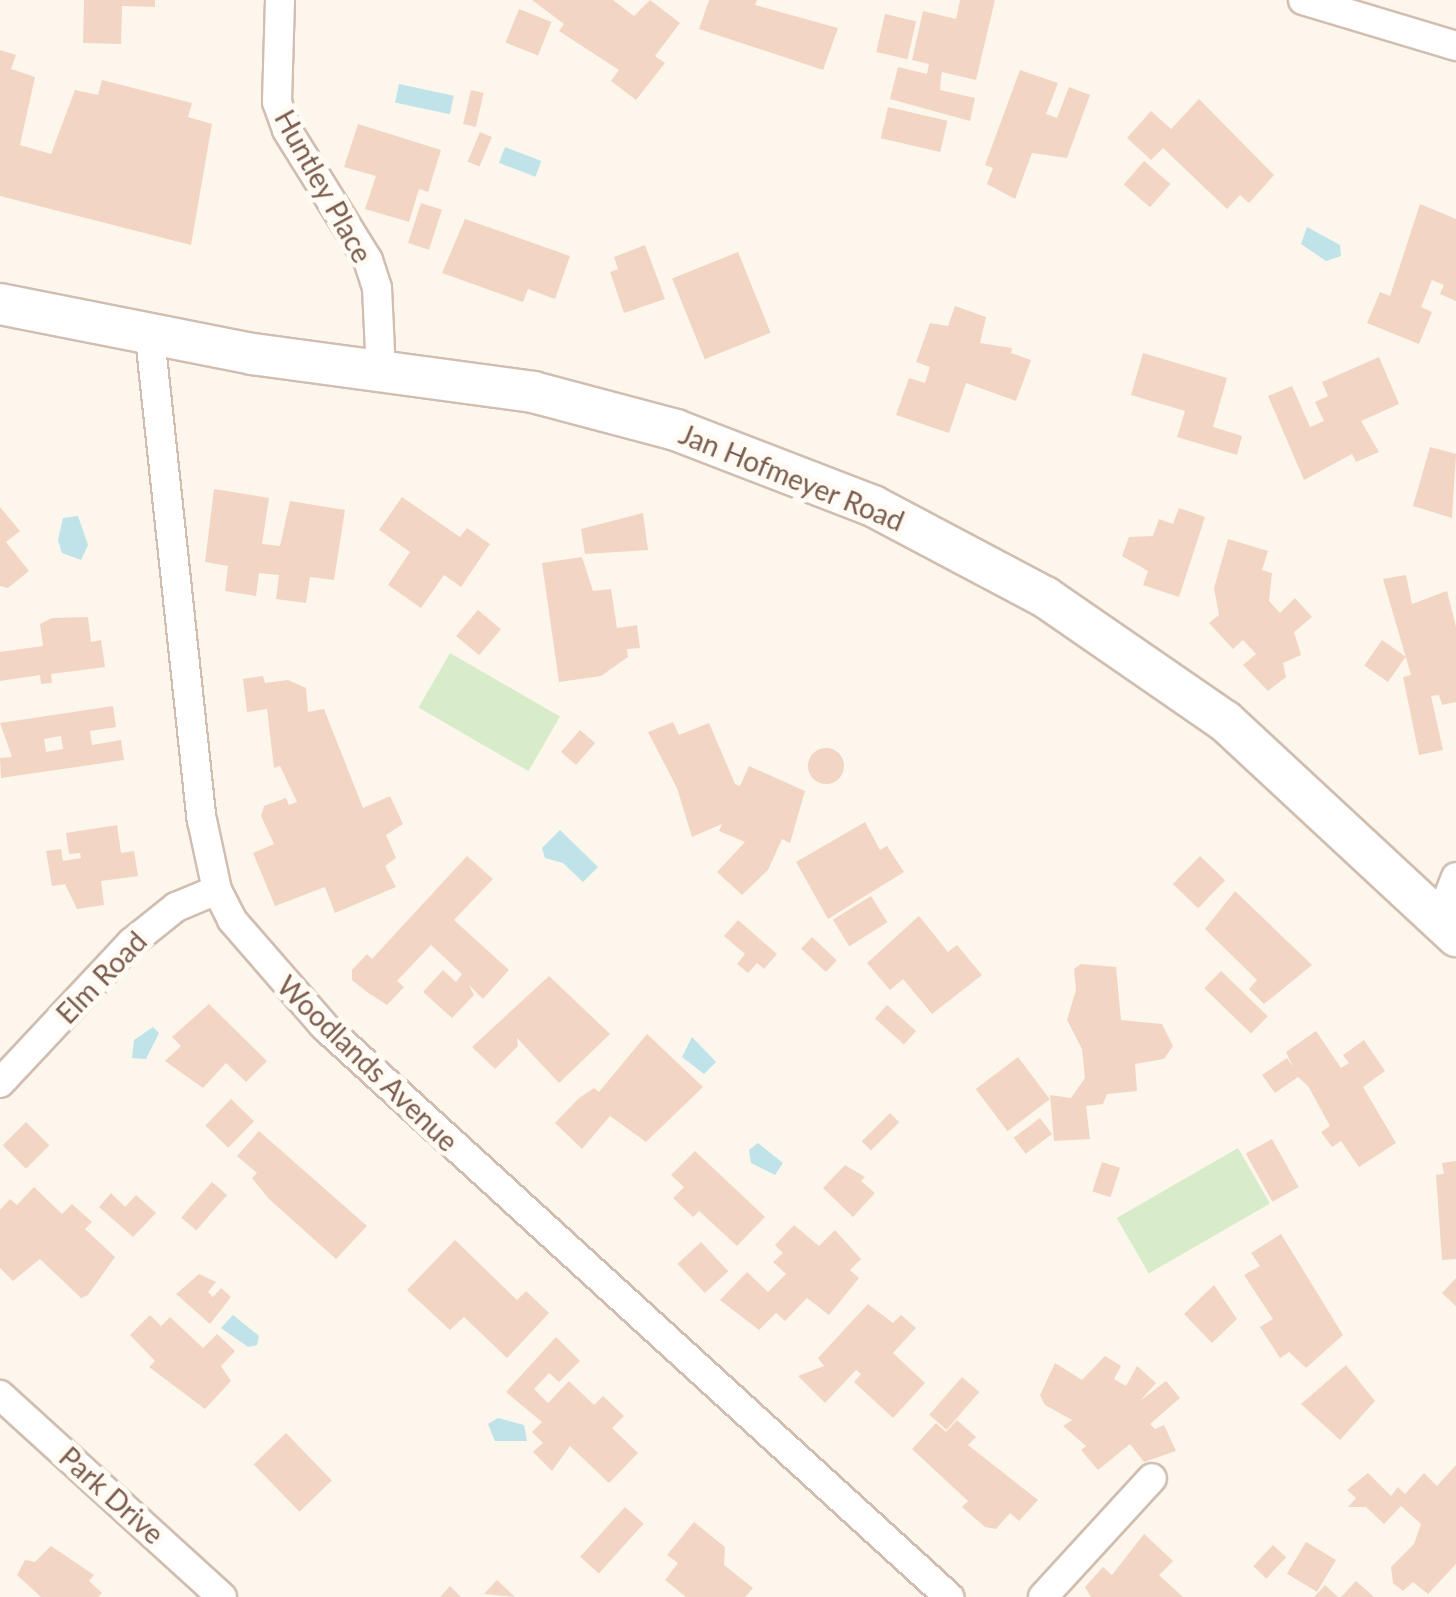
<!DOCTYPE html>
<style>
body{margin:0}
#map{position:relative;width:1456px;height:1597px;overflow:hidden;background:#fdf6ec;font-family:Lato,sans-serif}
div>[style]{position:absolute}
.green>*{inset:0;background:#d8ecc9;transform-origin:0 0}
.water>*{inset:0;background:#bfe3e8;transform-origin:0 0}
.building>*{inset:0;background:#f3d5c3;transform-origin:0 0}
.round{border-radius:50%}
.roads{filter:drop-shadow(2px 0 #d1beb0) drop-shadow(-2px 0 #d1beb0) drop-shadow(0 2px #d1beb0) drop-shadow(0 -2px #d1beb0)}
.street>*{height:28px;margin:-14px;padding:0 14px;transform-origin:14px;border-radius:14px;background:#fff}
.secondary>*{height:40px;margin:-20px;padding:0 20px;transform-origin:20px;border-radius:20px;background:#fff}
span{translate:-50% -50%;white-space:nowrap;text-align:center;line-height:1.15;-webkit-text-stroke:10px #fffaf3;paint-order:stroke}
.street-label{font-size:28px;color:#7a5c4d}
</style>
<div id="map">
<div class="green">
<i style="left:450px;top:653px;width:127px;height:63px;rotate:30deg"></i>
<i style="left:1238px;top:1148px;width:64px;height:140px;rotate:60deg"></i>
</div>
<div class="water">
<i style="left:399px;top:84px;width:56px;height:19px;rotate:12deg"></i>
<i style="left:505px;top:147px;width:39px;height:17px;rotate:21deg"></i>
<i style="clip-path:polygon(1307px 227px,1340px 245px,1341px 256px,1326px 261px,1301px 244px)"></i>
<i style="clip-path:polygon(78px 516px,88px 545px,81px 560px,62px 553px,58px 540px,63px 518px)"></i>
<i style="clip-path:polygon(560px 830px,598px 867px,583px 882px,563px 863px,545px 858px,542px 848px)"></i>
<i style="clip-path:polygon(153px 1027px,159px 1033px,146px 1059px,132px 1058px,134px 1040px)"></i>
<i style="clip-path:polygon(692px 1037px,716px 1062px,704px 1074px,682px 1057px)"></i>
<i style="clip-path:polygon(758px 1143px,783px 1163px,775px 1175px,751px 1163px,749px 1150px)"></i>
<i style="clip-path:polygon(233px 1315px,259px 1336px,257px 1345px,248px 1347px,221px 1328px)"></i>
<i style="clip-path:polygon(498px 1418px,524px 1425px,527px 1441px,495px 1441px,488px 1424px)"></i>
</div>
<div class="building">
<i style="clip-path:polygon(84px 0,155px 0,155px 7px,122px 6px,121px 44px,83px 43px)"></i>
<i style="clip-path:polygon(532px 0,613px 0,634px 16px,650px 0,680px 23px,655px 56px,665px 63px,636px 100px,611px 81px,619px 70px,559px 31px,564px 24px)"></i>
<i style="clip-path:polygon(709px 0,757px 0,755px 5px,838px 28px,823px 70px,699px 29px)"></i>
<i style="clip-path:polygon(960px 0,995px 0,976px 80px,942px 72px,941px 77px,940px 90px,975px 98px,970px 121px,890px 99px,898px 67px,927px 74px,929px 64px,912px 60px,923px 11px,956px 19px)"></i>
<i style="left:519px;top:9px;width:35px;height:36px;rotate:22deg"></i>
<i style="left:885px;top:14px;width:32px;height:39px;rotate:13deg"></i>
<i style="clip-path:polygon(0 50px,16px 55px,11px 69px,35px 77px,20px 145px,51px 154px,75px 90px,98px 95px,102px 80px,192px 103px,188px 117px,212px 124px,191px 245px,0 196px)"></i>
<i style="clip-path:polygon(1020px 70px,1058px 83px,1046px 114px,1057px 118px,1069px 87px,1090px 95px,1067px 158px,1032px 153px,1015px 199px,987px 184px,993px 168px,985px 165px)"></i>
<i style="left:471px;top:90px;width:13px;height:35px;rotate:13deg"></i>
<i style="clip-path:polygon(1199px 99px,1274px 175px,1249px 203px,1240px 195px,1227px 209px,1163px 148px,1151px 160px,1127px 138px,1151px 111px,1171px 129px)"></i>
<i style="left:888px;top:107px;width:61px;height:32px;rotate:13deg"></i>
<i style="clip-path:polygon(358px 124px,441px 150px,428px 192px,419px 189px,409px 222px,365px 209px,376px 176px,344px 167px)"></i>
<i style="left:480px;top:132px;width:13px;height:32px;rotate:23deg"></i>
<i style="left:1144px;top:161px;width:35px;height:31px;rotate:41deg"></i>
<i style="left:421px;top:203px;width:22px;height:42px;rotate:18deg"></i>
<i style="clip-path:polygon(1420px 204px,1456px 219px,1456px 301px,1440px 294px,1444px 285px,1432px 280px,1421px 307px,1432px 312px,1419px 344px,1367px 323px,1380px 292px,1390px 296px)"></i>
<i style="clip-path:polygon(465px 219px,570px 256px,555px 299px,528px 289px,523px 302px,442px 273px)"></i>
<i style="clip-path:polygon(645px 245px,665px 299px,624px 313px,610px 272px,618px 269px,614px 257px)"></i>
<i style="left:738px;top:252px;width:87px;height:71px;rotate:68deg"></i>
<i style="clip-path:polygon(955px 306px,986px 317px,980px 343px,1012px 348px,1011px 353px,1031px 360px,1016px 401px,966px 383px,949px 433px,896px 415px,909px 378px,925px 383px,930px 367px,916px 362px,930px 323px,948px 326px)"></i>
<i style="clip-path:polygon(1143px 353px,1227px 378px,1213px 427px,1242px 436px,1237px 455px,1177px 437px,1185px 411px,1131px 395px)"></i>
<i style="clip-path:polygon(1379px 357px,1399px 404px,1361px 421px,1379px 452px,1356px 462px,1352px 454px,1304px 480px,1268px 396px,1292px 386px,1310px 427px,1324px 421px,1315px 402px,1328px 396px,1322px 382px)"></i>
<i style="clip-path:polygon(1430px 447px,1456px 454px,1452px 518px,1413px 506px)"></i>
<i style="clip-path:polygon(214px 489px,269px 498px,262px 544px,280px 546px,290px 501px,345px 510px,334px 580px,310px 577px,306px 603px,276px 599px,279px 575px,259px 573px,256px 596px,225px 591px,228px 566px,205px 562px)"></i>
<i style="clip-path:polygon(402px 497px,460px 537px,467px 528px,490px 544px,461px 587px,444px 575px,421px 608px,388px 585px,410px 552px,379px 530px)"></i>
<i style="clip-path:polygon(0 507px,20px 531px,6px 542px,29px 571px,8px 588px,0 586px)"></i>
<i style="clip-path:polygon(1179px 508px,1205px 517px,1179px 597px,1143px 585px,1148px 571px,1122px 556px,1129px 537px,1153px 536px,1159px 519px,1173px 524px)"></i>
<i style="clip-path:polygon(643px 513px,648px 550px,585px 554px,581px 529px)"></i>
<i style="clip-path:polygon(1228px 539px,1268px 551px,1262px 570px,1272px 573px,1269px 601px,1280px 613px,1295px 598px,1312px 617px,1294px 632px,1301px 655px,1283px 663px,1286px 677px,1268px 691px,1243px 665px,1256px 654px,1243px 640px,1233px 649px,1209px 623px,1219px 615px,1214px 588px)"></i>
<i style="clip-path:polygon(582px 557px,593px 591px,611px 589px,617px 628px,637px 625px,640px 648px,627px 649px,628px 657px,601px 676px,559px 682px,542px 563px)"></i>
<i style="clip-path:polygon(1406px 575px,1412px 604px,1447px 591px,1456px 627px,1456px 702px,1442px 705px,1439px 695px,1431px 696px,1443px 750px,1419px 755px,1403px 677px,1411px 675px,1383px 579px)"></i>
<i style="left:478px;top:610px;width:30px;height:34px;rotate:40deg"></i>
<i style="clip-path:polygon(88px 617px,91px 642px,101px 640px,105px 667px,51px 674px,52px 683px,41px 684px,40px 675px,0 681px,0 652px,43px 646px,40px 624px,52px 618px)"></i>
<i style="left:1382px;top:640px;width:29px;height:31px;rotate:35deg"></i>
<i style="clip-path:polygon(263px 676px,265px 683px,288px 680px,306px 688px,308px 712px,324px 709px,363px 808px,390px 796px,403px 824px,386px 835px,396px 858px,385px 866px,396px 887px,335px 913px,325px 887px,275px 906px,253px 853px,274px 844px,261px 816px,264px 806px,286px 798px,289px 805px,297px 802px,280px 766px,274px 768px,267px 709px,247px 712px,243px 679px)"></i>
<i style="clip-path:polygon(evenodd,113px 706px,116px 727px,90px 731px,92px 745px,121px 740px,124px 760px,1px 778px,0 758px,12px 757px,0 723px,113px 706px,61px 736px,63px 749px,46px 752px,44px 739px,61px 736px)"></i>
<i style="clip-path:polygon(673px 722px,679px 735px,709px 723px,735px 784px,740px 786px,749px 766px,805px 791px,790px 843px,782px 839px,768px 870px,742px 895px,717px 872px,745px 842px,719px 831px,722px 824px,692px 837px,677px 788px,648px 732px)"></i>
<i style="left:580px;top:730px;width:20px;height:29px;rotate:41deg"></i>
<i class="round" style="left:808px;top:748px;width:36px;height:36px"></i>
<i style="clip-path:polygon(865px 822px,880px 850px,887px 846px,904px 872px,828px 919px,796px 862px)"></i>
<i style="clip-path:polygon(117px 825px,121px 853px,134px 851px,138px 876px,101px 881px,104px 905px,77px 909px,65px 884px,52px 886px,46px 851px,61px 849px,63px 861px,81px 858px,80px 853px,69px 854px,66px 833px)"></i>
<i style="clip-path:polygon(467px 856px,493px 879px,454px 920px,509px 970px,483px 999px,469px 985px,474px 995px,452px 1018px,423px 992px,443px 970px,456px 982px,462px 974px,431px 945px,397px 981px,404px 987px,387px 1005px,367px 992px,352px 980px,352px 970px,367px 954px,372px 959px)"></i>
<i style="left:1200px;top:856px;width:35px;height:39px;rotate:44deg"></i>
<i style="clip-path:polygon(1235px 891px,1312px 965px,1264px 1004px,1249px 989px,1257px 980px,1205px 929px)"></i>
<i style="left:871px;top:896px;width:31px;height:45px;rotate:58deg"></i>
<i style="clip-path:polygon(919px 916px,948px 952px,957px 945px,982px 975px,932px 1014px,903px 979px,890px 990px,867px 963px)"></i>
<i style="clip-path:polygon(738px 920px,777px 954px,764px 969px,757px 963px,748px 973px,737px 964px,745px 954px,724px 936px)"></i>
<i style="left:812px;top:937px;width:34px;height:16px;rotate:43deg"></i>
<i style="clip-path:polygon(1081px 964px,1116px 967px,1121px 1020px,1162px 1024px,1173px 1046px,1164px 1059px,1135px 1064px,1137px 1091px,1107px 1094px,1103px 1104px,1086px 1106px,1090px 1139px,1054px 1141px,1050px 1095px,1071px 1098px,1085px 1078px,1082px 1049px,1067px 1020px,1076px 990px,1074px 969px)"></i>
<i style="left:1221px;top:971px;width:65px;height:24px;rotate:44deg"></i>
<i style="clip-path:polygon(549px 976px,610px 1034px,559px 1083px,517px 1038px,518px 1046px,495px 1069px,472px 1047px)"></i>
<i style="clip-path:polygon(209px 1004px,267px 1061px,246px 1082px,226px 1063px,203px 1088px,165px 1061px,181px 1046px,172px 1037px)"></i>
<i style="left:887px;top:1005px;width:39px;height:18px;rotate:42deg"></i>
<i style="clip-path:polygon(1316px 1031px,1341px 1068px,1349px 1063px,1343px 1055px,1364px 1040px,1385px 1071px,1363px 1087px,1396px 1143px,1359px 1167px,1341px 1141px,1332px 1147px,1321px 1132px,1330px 1126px,1308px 1086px,1298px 1077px,1275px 1093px,1262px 1075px,1287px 1058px,1293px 1067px,1286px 1052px)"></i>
<i style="clip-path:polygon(647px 1034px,703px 1087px,646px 1142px,610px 1116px,582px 1149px,555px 1123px,579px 1098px,594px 1088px,599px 1092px)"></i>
<i style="left:1018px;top:1057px;width:53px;height:53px;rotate:53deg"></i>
<i style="left:231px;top:1099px;width:32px;height:37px;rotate:44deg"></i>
<i style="left:890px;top:1113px;width:13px;height:40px;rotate:45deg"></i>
<i style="left:1040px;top:1118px;width:20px;height:33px;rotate:53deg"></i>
<i style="left:26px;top:1122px;width:33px;height:33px;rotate:45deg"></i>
<i style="clip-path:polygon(259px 1131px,367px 1226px,336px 1259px,269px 1199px,252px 1178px,257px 1173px,237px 1156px)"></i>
<i style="left:1272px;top:1139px;width:55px;height:30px;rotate:61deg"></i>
<i style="clip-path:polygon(695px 1151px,765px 1217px,737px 1246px,699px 1211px,693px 1217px,673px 1198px,684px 1187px,671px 1175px)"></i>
<i style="clip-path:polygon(1456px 1161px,1456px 1259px,1442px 1260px,1436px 1175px,1444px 1174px,1442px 1163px)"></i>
<i style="left:1102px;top:1162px;width:19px;height:31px;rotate:18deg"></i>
<i style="clip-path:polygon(845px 1165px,865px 1177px,861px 1181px,875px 1193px,853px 1217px,823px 1188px)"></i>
<i style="left:212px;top:1182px;width:20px;height:47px;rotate:41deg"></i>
<i style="clip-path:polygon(34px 1187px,62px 1214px,72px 1204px,92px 1222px,85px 1229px,115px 1257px,88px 1295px,81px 1298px,40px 1259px,13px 1281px,0 1268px,0 1210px,10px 1199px,17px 1205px)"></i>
<i style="clip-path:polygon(111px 1193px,125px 1207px,136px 1195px,156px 1213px,133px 1237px,99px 1207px)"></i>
<i style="clip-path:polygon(794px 1225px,819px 1246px,835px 1230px,861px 1259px,850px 1270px,859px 1278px,829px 1315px,807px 1298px,785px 1321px,776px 1313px,759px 1330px,720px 1300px,747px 1272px,768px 1292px,786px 1274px,773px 1262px,783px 1253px,775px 1245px)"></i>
<i style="clip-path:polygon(1281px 1234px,1343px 1335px,1306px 1368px,1289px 1352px,1280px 1358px,1260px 1327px,1273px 1319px,1244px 1275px,1260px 1266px,1251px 1253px)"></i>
<i style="clip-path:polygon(455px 1240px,517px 1300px,526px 1291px,549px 1313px,507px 1358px,464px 1317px,450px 1330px,407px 1290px)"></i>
<i style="left:701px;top:1242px;width:40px;height:32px;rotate:47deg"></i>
<i style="clip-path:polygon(199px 1274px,216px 1282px,208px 1292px,213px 1297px,221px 1288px,231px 1297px,210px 1324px,176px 1294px)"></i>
<i style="clip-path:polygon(1456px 1278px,1456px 1306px,1442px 1293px)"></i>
<i style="clip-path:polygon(1214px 1285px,1237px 1319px,1212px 1343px,1184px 1314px)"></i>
<i style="clip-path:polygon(868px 1304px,893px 1323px,901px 1315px,916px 1328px,893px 1353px,925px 1383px,893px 1418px,854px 1382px,861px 1374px,856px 1370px,825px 1403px,798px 1376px,824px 1366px,818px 1358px)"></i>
<i style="clip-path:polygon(150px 1315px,161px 1326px,170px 1317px,203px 1348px,217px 1334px,235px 1351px,221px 1366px,231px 1381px,205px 1409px,149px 1367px,155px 1361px,130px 1335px)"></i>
<i style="clip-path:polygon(556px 1337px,580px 1361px,559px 1382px,549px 1373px,534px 1389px,548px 1403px,569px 1381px,594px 1405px,603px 1396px,624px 1416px,612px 1428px,638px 1453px,609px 1483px,570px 1446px,552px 1471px,533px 1452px,543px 1443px,532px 1432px,542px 1422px,506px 1392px)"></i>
<i style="clip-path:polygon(1105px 1356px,1121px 1366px,1114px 1379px,1126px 1386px,1137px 1366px,1156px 1383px,1140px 1401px,1166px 1381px,1180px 1398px,1150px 1424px,1155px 1429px,1164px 1425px,1176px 1451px,1144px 1462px,1130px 1444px,1098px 1470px,1081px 1450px,1086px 1446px,1063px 1426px,1072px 1420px,1045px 1405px,1040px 1395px,1055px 1363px,1082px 1380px)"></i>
<i style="clip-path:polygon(1346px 1365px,1375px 1401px,1340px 1440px,1301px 1404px)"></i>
<i style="left:962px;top:1377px;width:23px;height:50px;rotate:41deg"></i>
<i style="clip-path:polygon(957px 1420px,976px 1437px,968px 1445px,1038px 1500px,1019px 1521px,1010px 1513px,996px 1529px,985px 1527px,962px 1507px,968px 1501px,912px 1449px,936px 1423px,946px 1432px)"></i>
<i style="left:286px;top:1433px;width:66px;height:45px;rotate:46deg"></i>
<i style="clip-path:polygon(1456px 1465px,1456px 1564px,1428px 1594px,1413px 1582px,1403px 1591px,1393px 1583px,1391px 1567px,1414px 1544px,1421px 1524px,1401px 1506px,1384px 1524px,1366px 1507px,1348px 1507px,1356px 1498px,1347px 1490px,1368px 1473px,1391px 1496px,1398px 1487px,1405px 1494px,1424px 1473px,1437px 1486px)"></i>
<i style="left:625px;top:1507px;width:25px;height:67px;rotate:42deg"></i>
<i style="clip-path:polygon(694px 1522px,725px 1547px,724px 1565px,753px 1588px,745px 1597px,686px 1597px,665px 1580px,678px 1563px,667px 1555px)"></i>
<i style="clip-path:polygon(1144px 1534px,1173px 1561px,1159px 1575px,1183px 1597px,1091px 1597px,1085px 1587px,1103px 1567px,1112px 1575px)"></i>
<i style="left:1306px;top:1542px;width:35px;height:37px;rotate:31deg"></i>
<i style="left:1273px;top:1545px;width:18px;height:29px;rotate:43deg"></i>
<i style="clip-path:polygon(51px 1546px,94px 1575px,89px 1581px,102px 1593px,98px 1597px,41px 1597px,17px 1575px,25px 1560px,35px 1562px)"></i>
<i style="clip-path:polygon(497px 1580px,515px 1597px,484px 1594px)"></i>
<i style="clip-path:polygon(1356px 1581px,1374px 1597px,1341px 1597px)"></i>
<i style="clip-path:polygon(1325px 1585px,1338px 1597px,1314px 1597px)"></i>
<i style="clip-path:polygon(450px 1586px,461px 1597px,440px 1597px)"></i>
</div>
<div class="roads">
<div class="street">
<i style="left:280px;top:0;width:102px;rotate:91.7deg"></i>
<i style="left:277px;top:102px;width:30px;rotate:70deg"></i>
<i style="left:287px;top:130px;width:153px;rotate:58.1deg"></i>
<i style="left:368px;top:260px;width:29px;rotate:72deg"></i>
<i style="left:377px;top:288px;width:84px;rotate:87.3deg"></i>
<i style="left:1303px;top:0;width:160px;rotate:16.7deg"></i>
<i style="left:150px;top:337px;width:486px;rotate:83.9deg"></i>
<i style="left:202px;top:820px;width:72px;rotate:77.9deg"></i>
<i style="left:217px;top:890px;width:34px;rotate:63deg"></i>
<i style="left:232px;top:920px;width:140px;rotate:49deg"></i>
<i style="left:324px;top:1026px;width:847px;rotate:42.41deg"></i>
<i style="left:1439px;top:920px;width:46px;rotate:-68.4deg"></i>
<i style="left:0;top:1083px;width:192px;rotate:-46.9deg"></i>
<i style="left:131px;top:943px;width:58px;rotate:-38.7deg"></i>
<i style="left:176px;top:907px;width:44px;rotate:-22.5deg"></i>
<i style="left:0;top:1395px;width:300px;rotate:42.3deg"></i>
<i style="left:1043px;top:1597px;width:161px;rotate:-47.5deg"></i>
</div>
<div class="secondary">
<i style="left:0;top:304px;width:258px;rotate:11.2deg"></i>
<i style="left:253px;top:354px;width:283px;rotate:7.7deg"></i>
<i style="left:533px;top:392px;width:148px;rotate:14.9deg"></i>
<i style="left:676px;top:430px;width:211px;rotate:21.1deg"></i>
<i style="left:873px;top:506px;width:195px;rotate:27.9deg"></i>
<i style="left:1045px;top:597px;width:219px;rotate:34.6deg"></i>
<i style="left:1225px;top:721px;width:316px;rotate:42.9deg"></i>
</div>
</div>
<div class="street-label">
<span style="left:324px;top:186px;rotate:61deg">Huntley Place</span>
<span style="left:792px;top:477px;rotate:22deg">Jan Hofmeyer Road</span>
<span style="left:101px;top:977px;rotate:-46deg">Elm Road</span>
<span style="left:368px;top:1063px;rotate:44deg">Woodlands Avenue</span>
<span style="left:112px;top:1495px;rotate:42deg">Park Drive</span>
</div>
</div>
